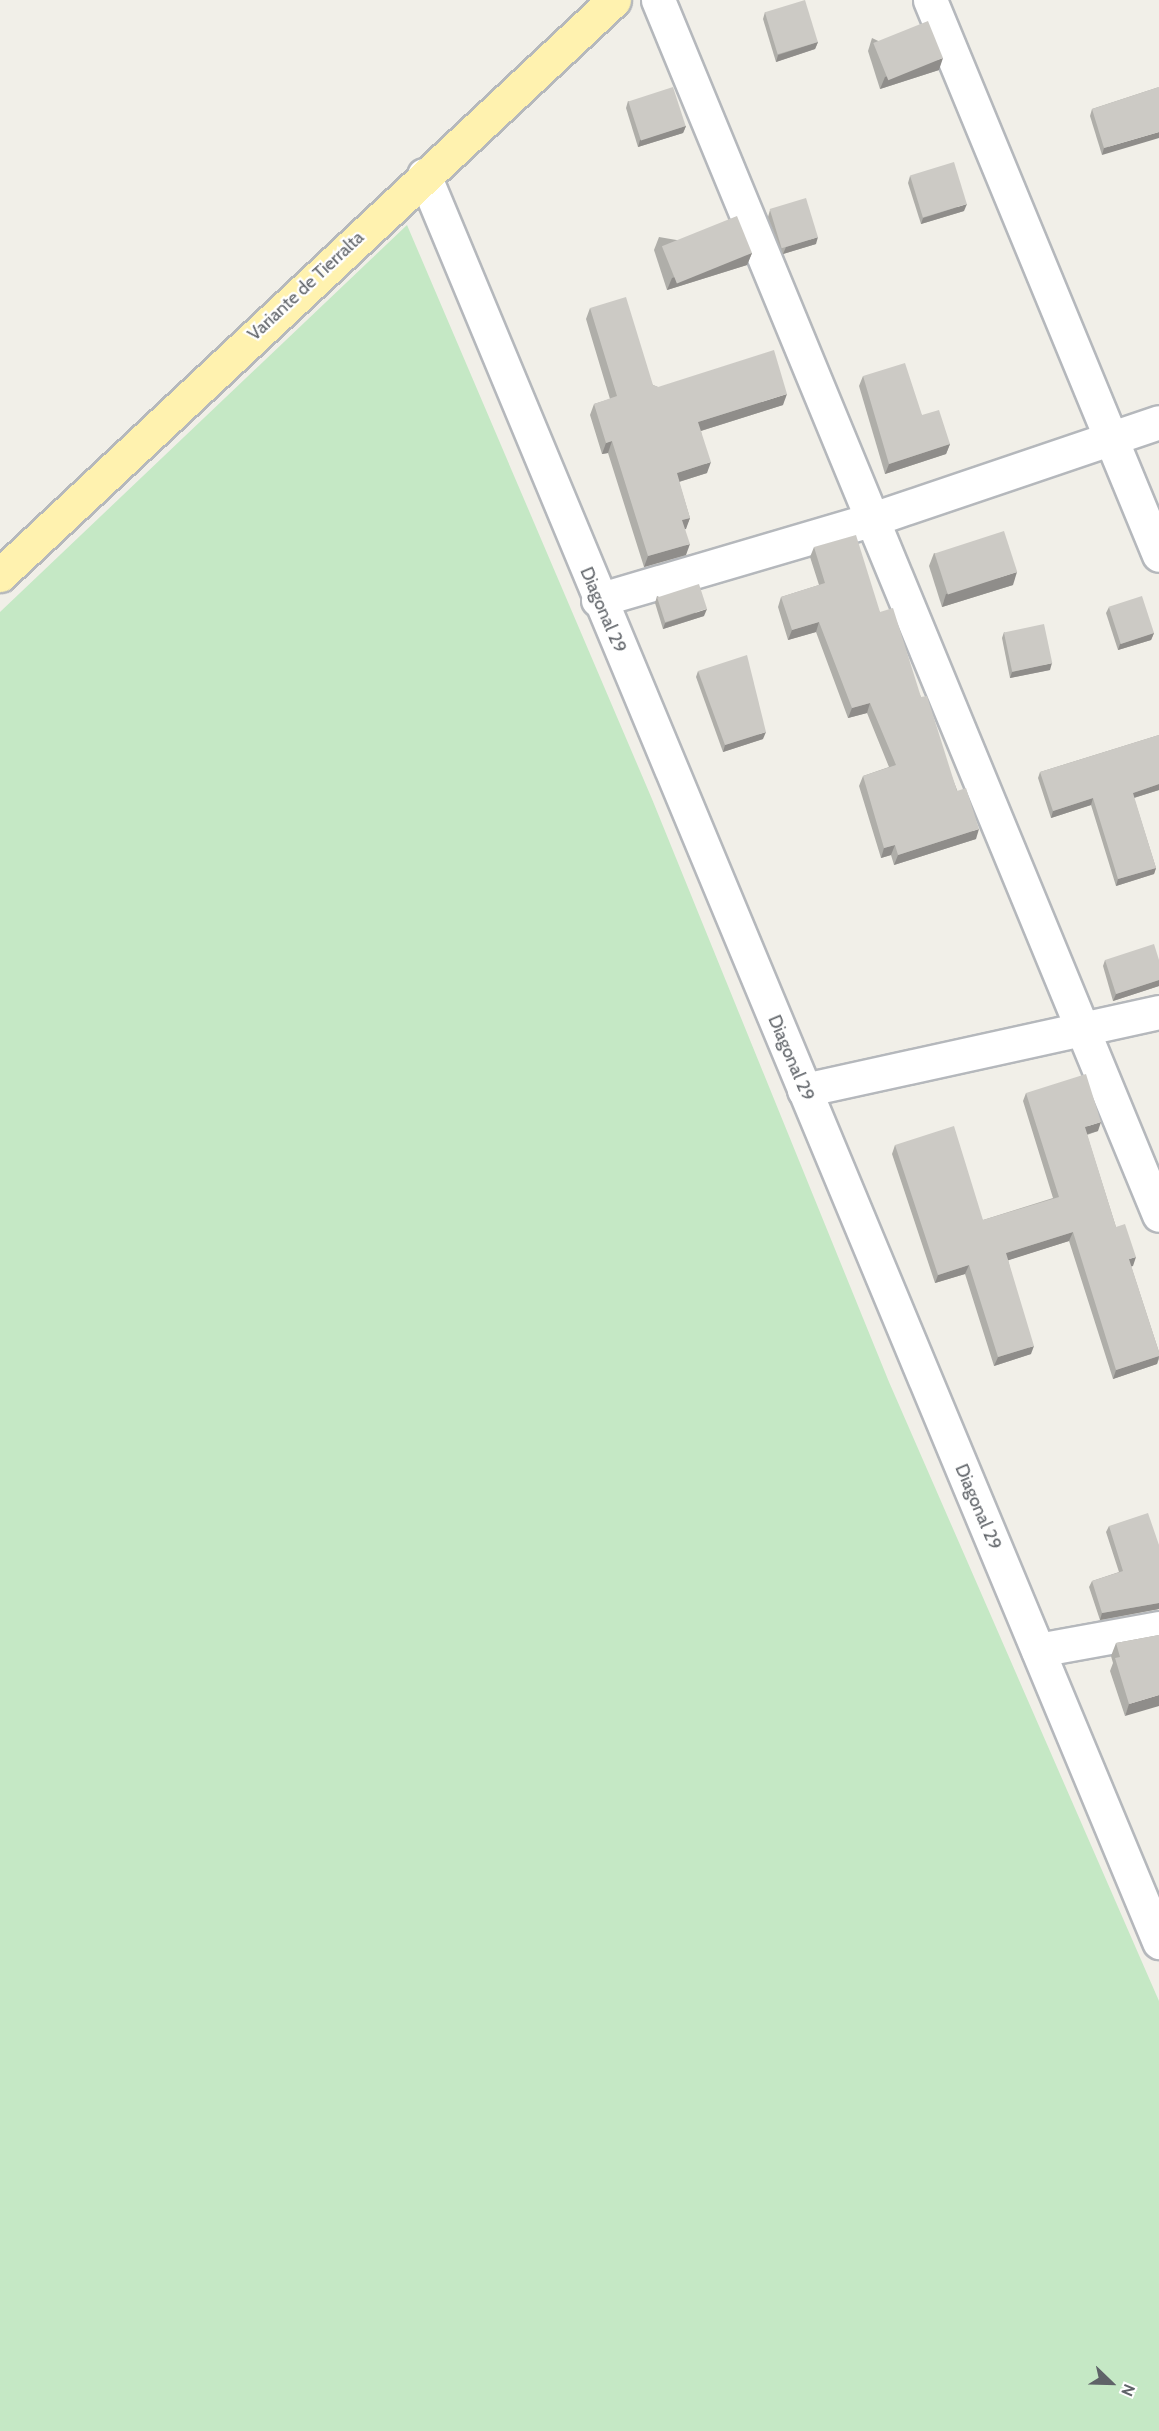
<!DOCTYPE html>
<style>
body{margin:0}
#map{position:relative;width:1159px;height:2431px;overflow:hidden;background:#f1efe8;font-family:Cabin,sans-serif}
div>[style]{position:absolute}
.green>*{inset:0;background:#c5e8c5}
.roads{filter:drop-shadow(2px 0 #b5b8bc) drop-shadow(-2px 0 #b5b8bc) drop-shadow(0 2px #b5b8bc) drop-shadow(0 -2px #b5b8bc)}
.minor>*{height:33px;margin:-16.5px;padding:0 16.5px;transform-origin:16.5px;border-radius:16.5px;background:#fff}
.major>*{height:33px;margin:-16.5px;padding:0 16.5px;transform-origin:16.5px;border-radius:16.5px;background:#fff2af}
.wall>*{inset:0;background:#afaea9}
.shaded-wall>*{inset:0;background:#8f8d8a}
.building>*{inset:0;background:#cccac5;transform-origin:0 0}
span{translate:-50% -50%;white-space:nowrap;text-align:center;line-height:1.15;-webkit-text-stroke:4.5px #fff;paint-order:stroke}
.street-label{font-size:18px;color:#5f6368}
.north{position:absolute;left:1081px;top:2353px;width:60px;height:60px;-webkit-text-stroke:4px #fff;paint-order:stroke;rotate:113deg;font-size:16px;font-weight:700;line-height:24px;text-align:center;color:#5f6368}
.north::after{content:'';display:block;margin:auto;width:21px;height:27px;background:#5f6368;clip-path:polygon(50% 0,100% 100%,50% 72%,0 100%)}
</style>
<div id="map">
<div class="green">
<i style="clip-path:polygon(407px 225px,652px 799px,889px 1382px,1159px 2001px,1159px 2431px,0 2431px,0 612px)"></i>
</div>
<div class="roads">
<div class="minor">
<i style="left:658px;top:0;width:1314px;rotate:67.59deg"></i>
<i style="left:930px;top:0;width:600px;rotate:67.58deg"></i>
<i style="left:424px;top:175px;width:1914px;rotate:67.41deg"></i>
<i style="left:598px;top:600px;width:284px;rotate:-16.4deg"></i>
<i style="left:870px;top:520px;width:305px;rotate:-18.7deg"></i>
<i style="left:804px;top:1090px;width:363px;rotate:-12.4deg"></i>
<i style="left:1038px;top:1650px;width:123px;rotate:-10.3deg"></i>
</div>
<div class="major">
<i style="left:0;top:575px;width:841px;rotate:-43.12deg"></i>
</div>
</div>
<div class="wall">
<i style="clip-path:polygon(765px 12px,818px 42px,815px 49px,776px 62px,763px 19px)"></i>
<i style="clip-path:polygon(872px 38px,939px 70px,880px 89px,868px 51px)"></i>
<i style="clip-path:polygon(1159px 87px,1102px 155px,1090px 116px,1092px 109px)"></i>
<i style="clip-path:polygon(628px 101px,686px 126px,683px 133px,638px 147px,626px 108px)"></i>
<i style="clip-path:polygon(910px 176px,964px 211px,921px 224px,908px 183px)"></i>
<i style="clip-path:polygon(770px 210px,816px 244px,783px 254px,768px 217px)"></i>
<i style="clip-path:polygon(659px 237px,752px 253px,747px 265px,667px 290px,654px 250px)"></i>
<i style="clip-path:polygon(590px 308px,653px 385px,658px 387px,783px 405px,701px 431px,707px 473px,679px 482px,690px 518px,685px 529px,686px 555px,644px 567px,608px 453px,602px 454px,590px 415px,594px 404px,610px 399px,586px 319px)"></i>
<i style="clip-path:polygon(863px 376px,922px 415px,950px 444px,946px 454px,885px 474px,859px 386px)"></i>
<i style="clip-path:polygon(814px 547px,880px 612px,921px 697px,976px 839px,894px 865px,891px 855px,881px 858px,859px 786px,863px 776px,889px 767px,867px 713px,848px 718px,816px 632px,788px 640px,778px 607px,781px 597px,819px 585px,810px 557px)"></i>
<i style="clip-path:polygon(934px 553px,1013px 585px,942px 607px,929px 566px)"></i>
<i style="clip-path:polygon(657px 596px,704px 616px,663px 629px,655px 603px)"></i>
<i style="clip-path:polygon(1109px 607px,1154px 633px,1151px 640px,1118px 650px,1106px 613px)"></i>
<i style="clip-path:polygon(1004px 632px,1050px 670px,1010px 678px,1002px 638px)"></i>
<i style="clip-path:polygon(698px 671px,763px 739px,723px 752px,696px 677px)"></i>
<i style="clip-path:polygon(1159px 735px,1159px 790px,1134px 798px,1156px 868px,1154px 874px,1116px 886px,1091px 805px,1051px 818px,1038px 778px,1040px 772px)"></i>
<i style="clip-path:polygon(1105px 960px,1159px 960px,1159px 986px,1113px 1001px,1103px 966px)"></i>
<i style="clip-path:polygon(1026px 1093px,1098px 1131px,1087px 1135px,1116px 1227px,1133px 1266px,1131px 1266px,1159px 1352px,1159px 1359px,1157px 1364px,1113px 1379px,1069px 1241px,1008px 1260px,1031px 1354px,994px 1366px,965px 1274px,935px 1283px,892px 1154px,895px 1145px,983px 1220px,1053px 1198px,1023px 1101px)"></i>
<i style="clip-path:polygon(1109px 1526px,1159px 1545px,1159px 1609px,1100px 1620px,1089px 1587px,1092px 1581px,1119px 1572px,1106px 1532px)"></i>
<i style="clip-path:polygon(1159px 1635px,1125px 1716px,1110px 1671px,1113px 1663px,1111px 1656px,1116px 1643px)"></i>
</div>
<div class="shaded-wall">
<i style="clip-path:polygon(818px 42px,815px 49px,776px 62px,778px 55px)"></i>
<i style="clip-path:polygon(943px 58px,939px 70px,880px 89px,885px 77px)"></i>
<i style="clip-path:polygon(686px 126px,683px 133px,638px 147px,640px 140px)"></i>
<i style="clip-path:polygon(1159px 132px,1159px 138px,1102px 155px,1104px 148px)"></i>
<i style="clip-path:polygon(967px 204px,964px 211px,921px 224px,923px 218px)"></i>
<i style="clip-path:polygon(818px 237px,816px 244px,783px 254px,786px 247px)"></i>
<i style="clip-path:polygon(752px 253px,747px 265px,667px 290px,672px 278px)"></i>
<i style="clip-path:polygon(787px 394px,783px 405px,694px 433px,698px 422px)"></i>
<i style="clip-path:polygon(612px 441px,608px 453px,602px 454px,606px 443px)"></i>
<i style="clip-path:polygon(950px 444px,946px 454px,885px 474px,889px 464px)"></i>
<i style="clip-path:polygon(711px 462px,707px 473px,672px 484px,677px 473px)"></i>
<i style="clip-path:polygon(690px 518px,686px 529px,678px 531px,682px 520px)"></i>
<i style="clip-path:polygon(690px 544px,686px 555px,644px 567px,648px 556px)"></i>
<i style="clip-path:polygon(1017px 572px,1013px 585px,942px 607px,946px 594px)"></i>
<i style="clip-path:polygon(707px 609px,704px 616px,663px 629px,665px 623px)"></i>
<i style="clip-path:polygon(819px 622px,816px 632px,788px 640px,792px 630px)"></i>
<i style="clip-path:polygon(1154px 633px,1151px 640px,1118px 650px,1120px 644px)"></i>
<i style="clip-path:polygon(1052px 663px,1050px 670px,1010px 678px,1012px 672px)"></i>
<i style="clip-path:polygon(870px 703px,867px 713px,848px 718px,852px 708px)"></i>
<i style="clip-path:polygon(766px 732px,763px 739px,723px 752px,725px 745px)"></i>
<i style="clip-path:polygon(1159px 784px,1159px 790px,1130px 799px,1133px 793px)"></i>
<i style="clip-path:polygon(1093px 798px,1091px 805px,1051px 818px,1053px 811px)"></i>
<i style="clip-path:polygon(979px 829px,976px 839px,894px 865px,898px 855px)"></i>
<i style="clip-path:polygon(895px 845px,891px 855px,881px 858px,884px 848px)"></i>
<i style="clip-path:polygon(1156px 868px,1154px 874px,1116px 886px,1118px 879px)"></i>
<i style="clip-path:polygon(1159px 980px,1159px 986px,1113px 1001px,1116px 994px)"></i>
<i style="clip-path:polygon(1101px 1122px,1098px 1131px,1081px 1136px,1085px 1127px)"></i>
<i style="clip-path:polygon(1073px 1232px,1069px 1241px,1003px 1262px,1006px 1253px)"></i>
<i style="clip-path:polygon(1136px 1257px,1133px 1266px,1126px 1268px,1129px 1259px)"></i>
<i style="clip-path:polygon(969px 1265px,965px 1274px,935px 1283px,938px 1275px)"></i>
<i style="clip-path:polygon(1034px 1346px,1031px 1354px,994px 1366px,998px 1357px)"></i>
<i style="clip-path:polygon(1159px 1356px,1157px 1364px,1113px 1379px,1116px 1370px)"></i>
<i style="clip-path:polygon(1159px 1603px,1159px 1609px,1100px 1620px,1102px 1613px)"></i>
<i style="clip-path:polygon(1159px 1695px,1159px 1706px,1125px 1716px,1129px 1704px)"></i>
</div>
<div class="building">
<i style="left:805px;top:0;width:44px;height:42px;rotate:73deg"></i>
<i style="left:928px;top:21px;width:40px;height:59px;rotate:68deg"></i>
<i style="left:673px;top:87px;width:41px;height:47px;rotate:72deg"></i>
<i style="clip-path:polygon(1159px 87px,1159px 132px,1104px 148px,1092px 109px)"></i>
<i style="left:954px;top:162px;width:44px;height:46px;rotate:73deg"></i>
<i style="left:806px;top:198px;width:41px;height:38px;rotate:73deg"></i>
<i style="left:737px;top:216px;width:40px;height:81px;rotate:68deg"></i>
<i style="clip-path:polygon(626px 297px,653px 385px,658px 387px,774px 350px,787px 394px,698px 422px,711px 462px,677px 473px,690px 518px,682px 520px,690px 544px,648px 556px,612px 441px,606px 443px,594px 404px,617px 396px,590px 308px)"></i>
<i style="clip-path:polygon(905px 363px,922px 415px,939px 410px,950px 444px,889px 464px,863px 376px)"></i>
<i style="left:1004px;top:531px;width:43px;height:73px;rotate:72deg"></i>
<i style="clip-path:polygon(856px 535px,880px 612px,893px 608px,921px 697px,927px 696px,957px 791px,966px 788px,979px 829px,898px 855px,895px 845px,884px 848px,863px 776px,896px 765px,870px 703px,852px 708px,819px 622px,792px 630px,781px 597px,825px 583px,814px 547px)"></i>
<i style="left:699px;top:584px;width:26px;height:44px;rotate:72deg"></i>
<i style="left:1142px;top:596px;width:39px;height:35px;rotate:72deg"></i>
<i style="left:1044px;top:624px;width:40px;height:41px;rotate:78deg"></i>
<i style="clip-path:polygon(747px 655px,766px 732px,725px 745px,698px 671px)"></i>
<i style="clip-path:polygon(1159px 735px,1159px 784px,1133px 793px,1156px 868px,1118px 879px,1093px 798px,1053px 811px,1040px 772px)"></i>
<i style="clip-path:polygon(1154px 944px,1159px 960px,1159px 980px,1116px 994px,1105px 960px)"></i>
<i style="clip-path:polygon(1086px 1074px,1101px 1122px,1085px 1127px,1116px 1227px,1125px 1224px,1136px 1257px,1129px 1259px,1159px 1352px,1159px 1356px,1116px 1370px,1073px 1232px,1006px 1253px,1034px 1346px,998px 1357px,969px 1265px,938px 1275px,895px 1145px,954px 1126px,983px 1220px,1059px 1197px,1026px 1093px)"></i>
<i style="clip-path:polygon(1148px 1513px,1159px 1545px,1159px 1603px,1102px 1613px,1092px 1581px,1123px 1571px,1109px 1526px)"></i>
<i style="clip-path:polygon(1159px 1635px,1159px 1695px,1129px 1704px,1115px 1658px,1120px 1657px,1116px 1643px)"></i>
</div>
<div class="street-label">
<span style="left:306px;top:286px;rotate:-43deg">Variante de Tierralta</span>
<span style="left:603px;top:610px;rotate:67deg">Diagonal 29</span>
<span style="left:791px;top:1058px;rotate:67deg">Diagonal 29</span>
<span style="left:978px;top:1507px;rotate:67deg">Diagonal 29</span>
</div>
<div class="north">N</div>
</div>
